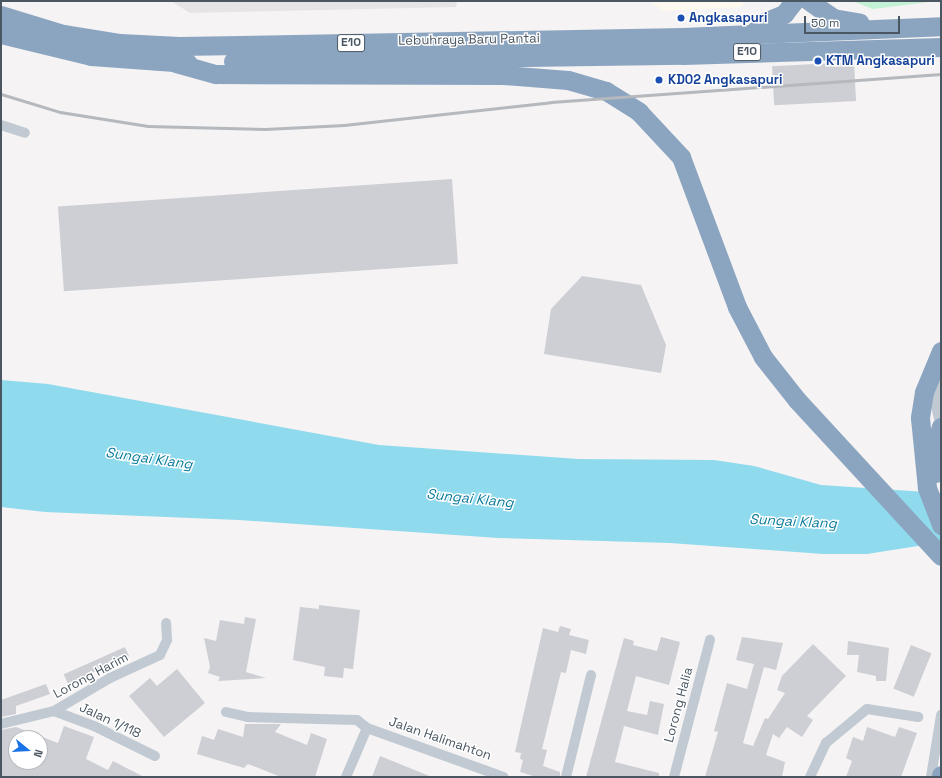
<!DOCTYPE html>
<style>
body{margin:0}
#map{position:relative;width:942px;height:778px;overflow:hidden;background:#f5f3f3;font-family:"Space Grotesk",sans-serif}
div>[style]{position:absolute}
.commercial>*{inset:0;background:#fdf9ef}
.education>*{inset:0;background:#e6e4e5}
.green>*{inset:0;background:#c3f1d5}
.water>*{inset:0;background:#90daee}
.building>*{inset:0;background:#cdcfd5;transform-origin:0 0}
.street>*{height:10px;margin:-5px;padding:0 5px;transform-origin:5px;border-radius:5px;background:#c1cad2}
.highway>*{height:19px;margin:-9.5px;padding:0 9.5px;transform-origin:9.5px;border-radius:9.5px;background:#8ba5c1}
.rail>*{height:3px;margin:-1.5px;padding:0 1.5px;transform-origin:1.5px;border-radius:1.5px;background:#b5b8bd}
.dots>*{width:11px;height:11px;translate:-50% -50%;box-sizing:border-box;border:2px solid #fff;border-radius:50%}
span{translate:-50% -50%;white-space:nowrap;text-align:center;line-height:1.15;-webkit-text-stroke:3px #fff;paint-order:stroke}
.shield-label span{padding:1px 3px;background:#fff;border:1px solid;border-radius:3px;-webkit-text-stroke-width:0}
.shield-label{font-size:12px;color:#4a5661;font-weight:700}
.transit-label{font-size:13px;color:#164399;font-weight:700}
.left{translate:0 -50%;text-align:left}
.street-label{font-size:13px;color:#4a5661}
.water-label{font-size:14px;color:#0c7c9b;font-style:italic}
.frame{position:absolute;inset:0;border:2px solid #4a5661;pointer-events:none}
.north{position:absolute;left:8px;top:730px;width:40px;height:40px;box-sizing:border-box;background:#fff;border:1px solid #b7bbc0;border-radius:50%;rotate:108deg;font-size:11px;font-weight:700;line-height:16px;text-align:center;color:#4a5661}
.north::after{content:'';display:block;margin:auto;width:14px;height:18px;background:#1a73e8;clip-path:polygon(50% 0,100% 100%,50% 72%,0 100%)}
.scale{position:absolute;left:804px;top:16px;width:96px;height:18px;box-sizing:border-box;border:2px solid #4a5661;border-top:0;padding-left:5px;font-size:12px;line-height:14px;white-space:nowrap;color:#4a5661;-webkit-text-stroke:3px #fff;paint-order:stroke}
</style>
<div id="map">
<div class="commercial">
<i style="clip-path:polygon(650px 1px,746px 1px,741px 7px,663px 11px)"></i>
</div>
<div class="education">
<i style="clip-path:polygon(171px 1px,457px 1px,456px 7px,190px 13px)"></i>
</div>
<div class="green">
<i style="clip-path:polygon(852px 1px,937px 1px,873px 9px)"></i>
</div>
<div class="water">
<i style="clip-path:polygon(1px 380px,48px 384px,379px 445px,579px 459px,714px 460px,754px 466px,821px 485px,941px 493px,941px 548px,918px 546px,867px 554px,823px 554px,670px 543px,498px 538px,239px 520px,45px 512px,1px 507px)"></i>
</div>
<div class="building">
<i style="left:854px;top:62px;width:39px;height:82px;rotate:87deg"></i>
<i style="left:452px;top:179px;width:85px;height:395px;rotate:86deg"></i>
<i style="clip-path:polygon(582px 276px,641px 285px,666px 345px,661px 373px,544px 354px,551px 309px)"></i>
<i style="clip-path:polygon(319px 605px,360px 610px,353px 669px,344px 668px,343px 678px,324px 676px,325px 667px,293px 660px,300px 607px,319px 609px)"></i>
<i style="clip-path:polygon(245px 617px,256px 619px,246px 672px,266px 678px,218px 681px,220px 677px,208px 673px,210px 667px,204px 638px,216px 641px,220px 620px,244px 624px)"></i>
<i style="clip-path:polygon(560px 626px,571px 629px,569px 635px,589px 640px,586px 654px,571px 650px,566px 673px,561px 672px,542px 749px,547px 750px,543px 766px,560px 772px,560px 777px,536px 777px,520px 772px,523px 760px,520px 759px,521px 753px,515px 752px,543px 628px,558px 632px)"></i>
<i style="clip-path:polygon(661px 637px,680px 642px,669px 685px,636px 676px,627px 711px,647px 715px,650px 701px,664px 704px,658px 735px,624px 726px,615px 762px,659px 773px,659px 777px,586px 777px,624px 638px,634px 641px,633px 645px,657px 651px)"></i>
<i style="clip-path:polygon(742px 637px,783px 643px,776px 670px,764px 667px,743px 743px,753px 746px,765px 718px,768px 719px,785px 693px,777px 690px,782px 676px,813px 644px,846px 676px,807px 716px,813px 720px,802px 737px,787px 727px,779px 738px,773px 734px,766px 755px,785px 762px,782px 777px,705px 777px,718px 732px,714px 731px,727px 683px,747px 689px,754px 664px,736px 660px)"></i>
<i style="clip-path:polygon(848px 641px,889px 648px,886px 681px,876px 681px,876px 676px,857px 672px,859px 655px,847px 655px)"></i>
<i style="left:911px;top:645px;width:22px;height:47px;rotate:22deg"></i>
<i style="left:125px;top:647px;width:10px;height:67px;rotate:66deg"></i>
<i style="clip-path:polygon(177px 669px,205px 703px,164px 737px,129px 696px,150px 678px,157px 686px)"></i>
<i style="clip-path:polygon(46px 684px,50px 694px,16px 706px,16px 714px,1px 717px,1px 700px)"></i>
<i style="clip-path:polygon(245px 724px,281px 724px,275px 732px,307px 745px,311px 733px,327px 739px,315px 777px,281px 777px,248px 764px,244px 768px,197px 754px,202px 736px,214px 740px,218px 729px,243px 737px)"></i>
<i style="clip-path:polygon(evenodd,64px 726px,94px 737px,86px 759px,108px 770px,113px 761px,144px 777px,1px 777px,1px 730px,16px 727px,58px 743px,64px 726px,16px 738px,40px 738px,40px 762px,16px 762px,16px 738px)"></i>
<i style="clip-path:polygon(867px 727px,895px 737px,899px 727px,917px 733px,901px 777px,846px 777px,852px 761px,846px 758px,853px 737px,863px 741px)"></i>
<i style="clip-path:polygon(380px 756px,432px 777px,372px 777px)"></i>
</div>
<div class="street">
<i style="left:1px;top:125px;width:25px;rotate:18deg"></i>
<i style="left:941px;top:376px;width:30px;rotate:99deg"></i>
<i style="left:936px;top:406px;width:23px;rotate:77deg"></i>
<i style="left:54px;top:711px;width:43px;rotate:20.6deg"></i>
<i style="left:94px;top:726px;width:68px;rotate:26.2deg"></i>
<i style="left:226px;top:712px;width:23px;rotate:13deg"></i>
<i style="left:248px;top:717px;width:109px;rotate:1.6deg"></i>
<i style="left:357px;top:720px;width:13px;rotate:39deg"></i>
<i style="left:367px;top:728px;width:145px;rotate:19.7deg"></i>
<i style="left:1px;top:724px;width:55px;rotate:-13.8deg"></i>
<i style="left:54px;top:711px;width:65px;rotate:-30.5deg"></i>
<i style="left:110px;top:678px;width:55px;rotate:-24.7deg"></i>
<i style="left:160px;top:655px;width:17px;rotate:-65deg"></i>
<i style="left:167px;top:640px;width:17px;rotate:-93deg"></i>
<i style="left:346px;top:777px;width:53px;rotate:-66.8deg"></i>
<i style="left:566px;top:777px;width:105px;rotate:-76.2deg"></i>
<i style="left:674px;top:777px;width:142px;rotate:-75.3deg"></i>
<i style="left:810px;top:777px;width:38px;rotate:-65deg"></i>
<i style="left:826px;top:743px;width:53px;rotate:-39.7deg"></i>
<i style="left:867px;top:709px;width:52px;rotate:8.9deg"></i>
<i style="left:931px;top:777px;width:63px;rotate:-80.8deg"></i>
</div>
<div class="highway">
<i style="left:809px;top:1px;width:29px;rotate:35deg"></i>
<i style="left:833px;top:18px;width:27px;rotate:10deg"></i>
<i style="left:1px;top:15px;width:65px;rotate:17deg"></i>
<i style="left:63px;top:34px;width:58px;rotate:9deg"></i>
<i style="left:120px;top:43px;width:59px;rotate:2.9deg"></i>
<i style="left:179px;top:46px;width:504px;rotate:-1.02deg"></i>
<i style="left:683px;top:37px;width:258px;rotate:-2.4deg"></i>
<i style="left:1px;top:34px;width:93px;rotate:13.7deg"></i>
<i style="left:91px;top:56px;width:97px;rotate:4.1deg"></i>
<i style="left:750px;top:36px;width:20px;rotate:-45deg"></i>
<i style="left:764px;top:22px;width:22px;rotate:-22deg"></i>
<i style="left:784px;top:14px;width:16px;rotate:-52deg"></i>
<i style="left:233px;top:61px;width:450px;rotate:-0.8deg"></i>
<i style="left:683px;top:55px;width:258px;rotate:-1.8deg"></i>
<i style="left:176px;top:63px;width:41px;rotate:15.8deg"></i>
<i style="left:215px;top:74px;width:288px;rotate:0.2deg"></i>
<i style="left:503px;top:75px;width:65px;rotate:4.4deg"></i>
<i style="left:568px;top:80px;width:40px;rotate:16deg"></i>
<i style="left:606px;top:91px;width:39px;rotate:32deg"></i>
<i style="left:639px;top:112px;width:62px;rotate:47deg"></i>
<i style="left:681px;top:157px;width:160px;rotate:69.5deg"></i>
<i style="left:737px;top:307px;width:56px;rotate:62.5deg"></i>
<i style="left:763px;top:357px;width:55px;rotate:51.7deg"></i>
<i style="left:797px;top:400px;width:212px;rotate:47.3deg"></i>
<i style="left:941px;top:351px;width:44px;rotate:112.5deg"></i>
<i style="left:924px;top:392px;width:26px;rotate:99deg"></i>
<i style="left:920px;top:418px;width:70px;rotate:84.3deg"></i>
<i style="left:927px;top:488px;width:40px;rotate:69deg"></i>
<i style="left:935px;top:473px;width:17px;rotate:-97deg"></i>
<i style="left:933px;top:456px;width:30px;rotate:-75deg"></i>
<i style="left:941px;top:777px;width:2px;rotate:-90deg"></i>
</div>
<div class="rail">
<i style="left:1px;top:94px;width:62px;rotate:17deg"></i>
<i style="left:60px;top:112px;width:89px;rotate:9deg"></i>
<i style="left:148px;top:126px;width:117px;rotate:1.5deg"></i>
<i style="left:265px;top:129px;width:79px;rotate:-2.9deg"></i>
<i style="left:344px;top:125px;width:208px;rotate:-6.3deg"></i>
<i style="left:551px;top:102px;width:391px;rotate:-4.1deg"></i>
</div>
<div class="dots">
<i style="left:681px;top:18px;background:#1a4fb4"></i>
<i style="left:818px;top:61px;background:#1a4fb4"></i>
<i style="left:659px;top:80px;background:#1a4fb4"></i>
</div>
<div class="shield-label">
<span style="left:351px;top:43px">E10</span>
<span style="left:747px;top:52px">E10</span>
</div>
<div class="transit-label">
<span class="left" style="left:689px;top:18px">Angkasapuri</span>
<span class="left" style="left:826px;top:61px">KTM Angkasapuri</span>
<span class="left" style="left:668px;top:80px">KD02 Angkasapuri</span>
</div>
<div class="street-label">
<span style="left:469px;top:40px;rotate:-1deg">Lebuhraya Baru Pantai</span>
<span style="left:91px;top:676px;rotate:-28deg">Lorong Harim</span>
<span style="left:679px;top:705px;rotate:-75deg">Lorong Halia</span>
<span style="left:110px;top:721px;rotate:25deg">Jalan 1/118</span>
<span style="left:440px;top:739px;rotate:19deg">Jalan Halimahton</span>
</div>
<div class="water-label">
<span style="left:149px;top:458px;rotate:8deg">Sungai Klang</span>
<span style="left:470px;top:498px;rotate:6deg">Sungai Klang</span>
<span style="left:793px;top:521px;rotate:3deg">Sungai Klang</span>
</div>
<div class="frame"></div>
<div class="north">N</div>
<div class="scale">50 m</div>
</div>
